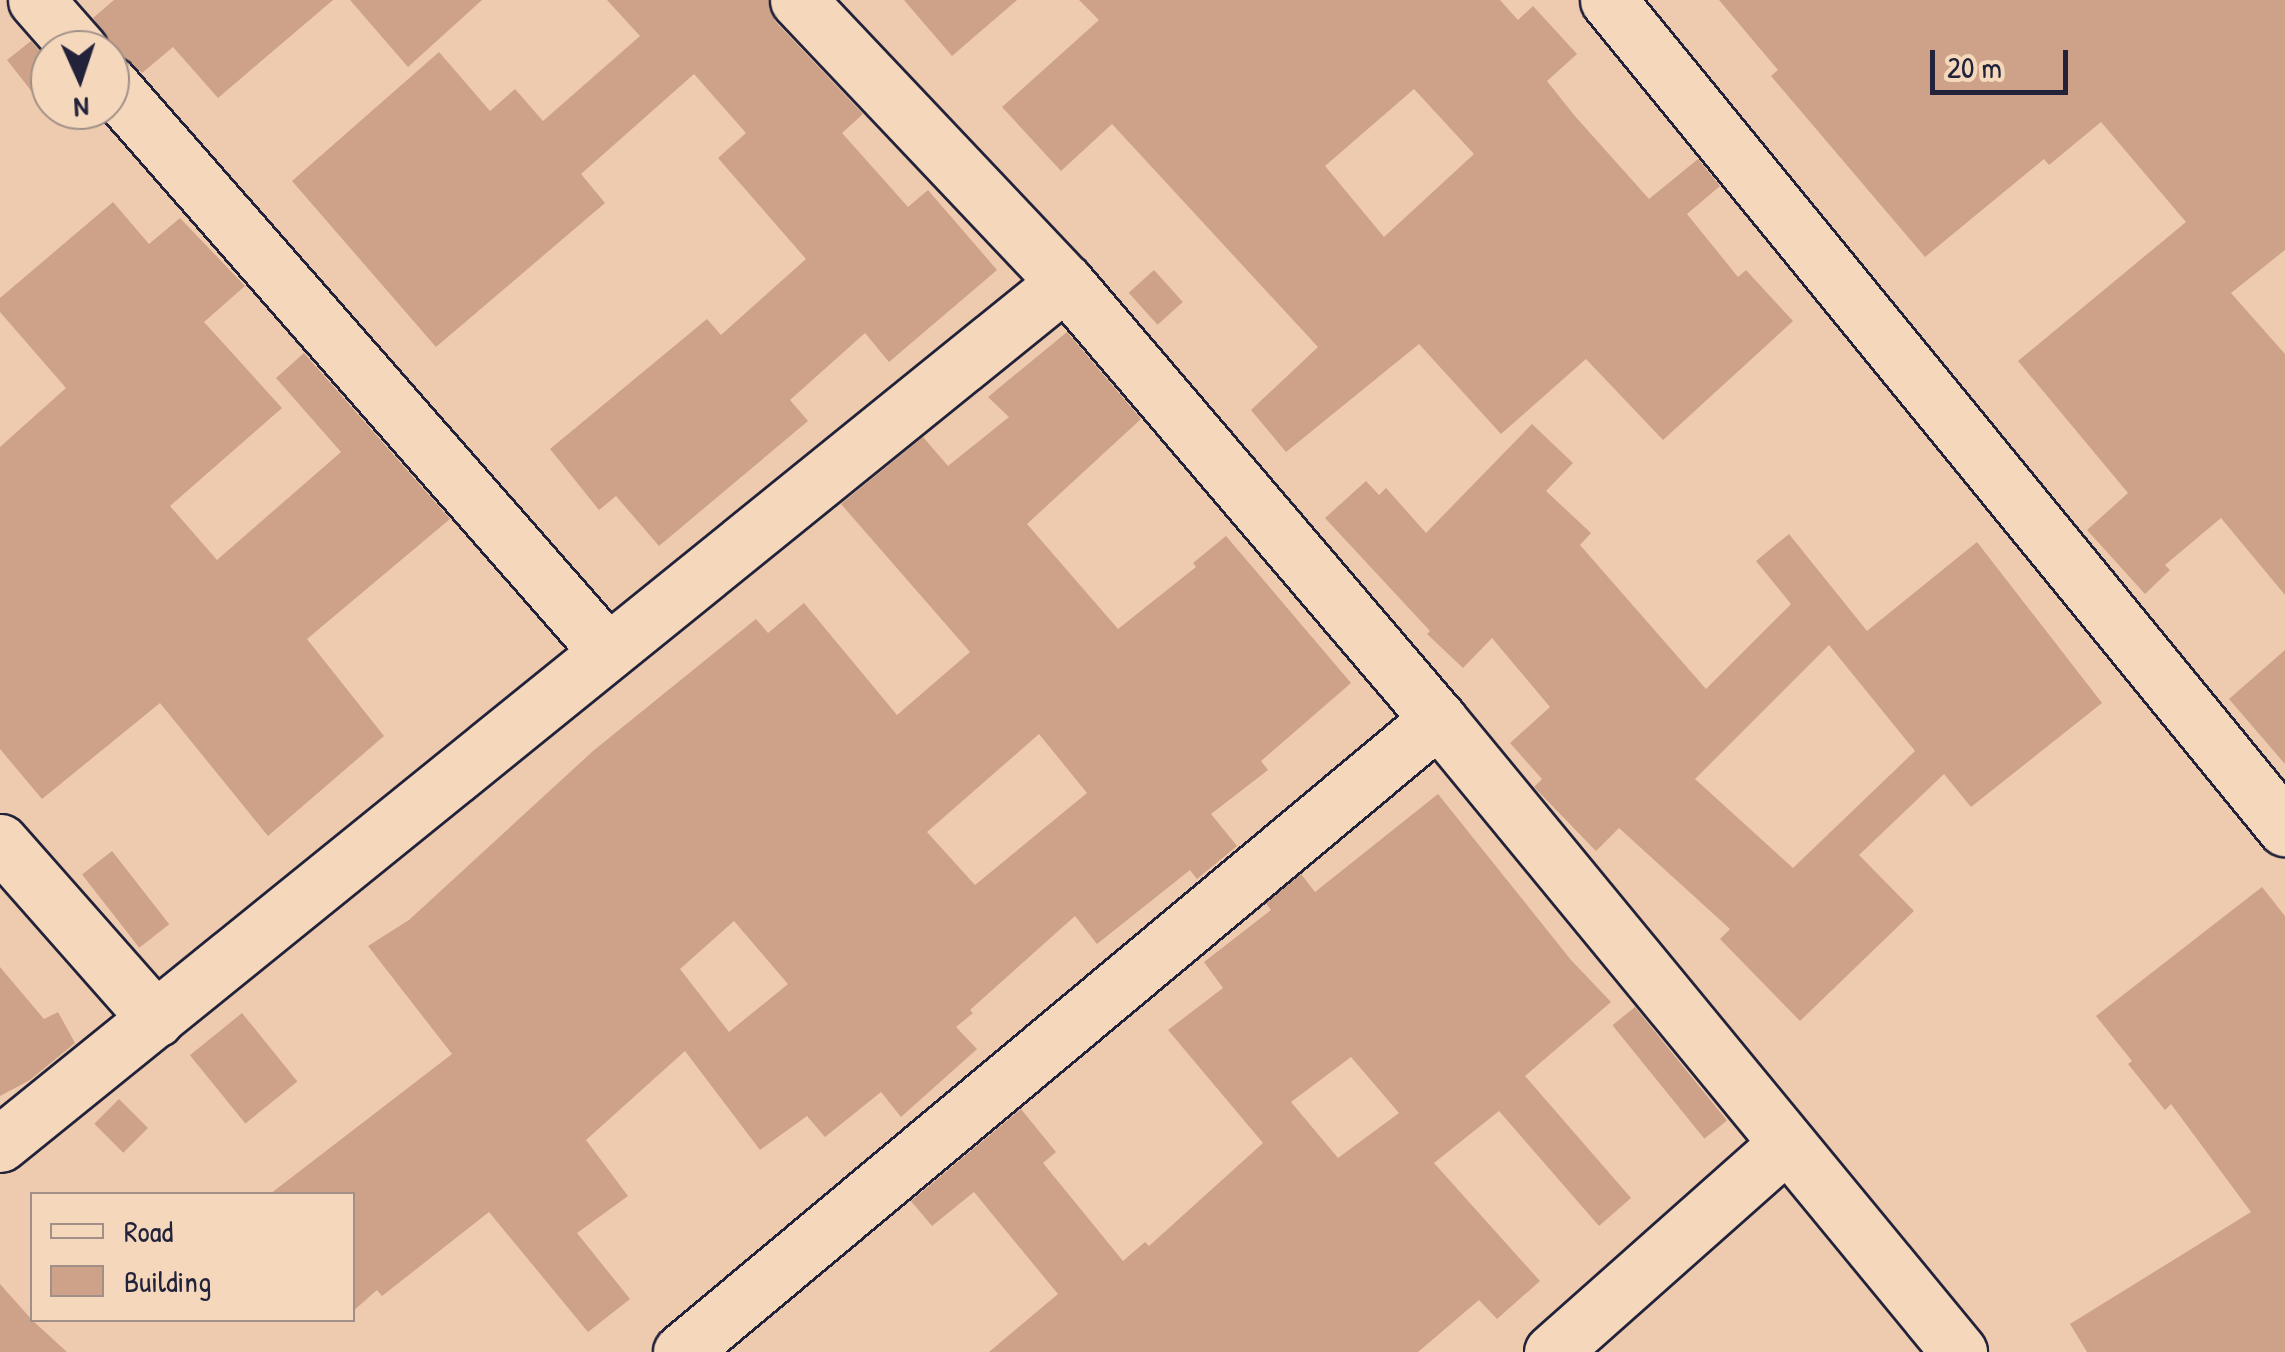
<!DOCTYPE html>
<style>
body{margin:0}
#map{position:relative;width:2285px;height:1352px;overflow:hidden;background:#eecbae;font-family:"Patrick Hand",sans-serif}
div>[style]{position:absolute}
.building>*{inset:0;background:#cea288;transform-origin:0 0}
.roads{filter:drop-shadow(2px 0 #22223b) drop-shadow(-2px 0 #22223b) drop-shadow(0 2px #22223b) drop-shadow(0 -2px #22223b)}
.minor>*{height:55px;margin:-27.5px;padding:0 27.5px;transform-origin:27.5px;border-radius:27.5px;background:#f5d8bb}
span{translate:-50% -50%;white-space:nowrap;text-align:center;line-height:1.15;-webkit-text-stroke:8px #f5d8bb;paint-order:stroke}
.legend{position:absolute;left:30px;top:1192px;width:325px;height:130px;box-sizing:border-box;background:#f5d8bb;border:2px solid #a18f88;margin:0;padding:12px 18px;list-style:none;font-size:30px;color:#22223b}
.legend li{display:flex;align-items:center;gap:20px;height:50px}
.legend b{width:50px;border:2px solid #a18f88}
.north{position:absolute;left:30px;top:30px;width:100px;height:100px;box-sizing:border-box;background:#f5d8bb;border:2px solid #a18f88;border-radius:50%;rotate:177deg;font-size:28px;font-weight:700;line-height:40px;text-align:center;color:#22223b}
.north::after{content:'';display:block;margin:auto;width:35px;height:45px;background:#22223b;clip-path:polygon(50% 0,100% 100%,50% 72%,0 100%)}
.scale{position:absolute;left:1930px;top:50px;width:138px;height:45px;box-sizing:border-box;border:5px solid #22223b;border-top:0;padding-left:12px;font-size:30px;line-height:35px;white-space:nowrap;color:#22223b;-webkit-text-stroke:8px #f5d8bb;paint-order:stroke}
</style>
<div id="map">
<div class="building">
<i style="clip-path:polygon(114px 0,333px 0,218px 98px,173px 47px,142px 73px,121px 55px,110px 54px,110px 43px,93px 18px)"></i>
<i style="clip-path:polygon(350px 0,482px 0,408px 67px)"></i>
<i style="clip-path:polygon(607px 0,768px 0,775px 21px,863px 114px,842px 133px,908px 207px,928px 190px,997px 270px,889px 362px,865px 333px,790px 400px,808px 421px,659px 546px,616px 496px,599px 510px,550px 449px,707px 319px,721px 335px,806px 259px,718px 158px,746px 133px,694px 74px,581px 174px,605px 203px,436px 347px,292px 181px,439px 52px,490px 111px,515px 89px,543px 121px,640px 36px)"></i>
<i style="clip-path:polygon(904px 0,1017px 0,952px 56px)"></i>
<i style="clip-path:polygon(evenodd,1079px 0,1500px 0,1518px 20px,1533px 6px,1577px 54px,1547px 81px,1574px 115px,1649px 199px,1698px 159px,1720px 186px,1687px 214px,1738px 277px,1746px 270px,1793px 321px,1663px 440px,1586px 359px,1501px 434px,1419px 344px,1286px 452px,1251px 410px,1318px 347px,1112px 124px,1061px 171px,1002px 107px,1099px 20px,1079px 0,1414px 89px,1474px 154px,1384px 237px,1325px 166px,1414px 89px)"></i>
<i style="clip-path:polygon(1719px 0,2285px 0,2285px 250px,2231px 293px,2285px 354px,2285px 595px,2221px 518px,2165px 565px,2170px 570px,2145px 594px,2087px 530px,2128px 493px,2018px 361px,2186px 222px,2101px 122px,2049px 165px,2044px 159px,1925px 257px,1771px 76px,1778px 70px)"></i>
<i style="clip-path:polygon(31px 41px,50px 63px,50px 110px,78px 110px,58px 125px,7px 60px)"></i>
<i style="clip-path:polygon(113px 202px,149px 244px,180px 218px,245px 286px,204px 322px,282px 408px,170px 506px,217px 560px,341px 452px,276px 378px,304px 353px,450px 519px,307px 639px,384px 736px,268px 836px,160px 703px,42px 799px,0 749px,0 447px,66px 388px,0 312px,0 298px)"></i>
<i style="left:1154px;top:270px;width:43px;height:34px;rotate:48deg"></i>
<i style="clip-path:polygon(evenodd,1067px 332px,1141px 419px,1027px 524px,1118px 629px,1196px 567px,1193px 563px,1226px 536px,1351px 683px,1261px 761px,1268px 770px,1211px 814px,1237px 846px,1197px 879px,1190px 870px,1097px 944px,1075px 916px,970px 1010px,973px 1013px,956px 1027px,977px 1049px,901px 1117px,881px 1092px,825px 1137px,807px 1116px,760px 1150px,685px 1051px,586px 1140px,628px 1196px,577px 1233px,630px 1299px,588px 1332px,489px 1212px,382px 1296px,377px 1290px,352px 1312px,352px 1194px,270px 1194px,452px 1054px,368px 946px,409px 920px,593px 751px,756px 619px,768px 633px,804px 603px,897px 715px,970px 652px,841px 504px,923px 437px,948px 466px,1009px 417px,988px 397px,1067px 332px,1039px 734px,1087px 793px,975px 885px,927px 832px,1039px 734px,1067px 332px,734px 921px,788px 984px,729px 1032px,680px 969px,734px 921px)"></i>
<i style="clip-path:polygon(evenodd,1532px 424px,1573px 463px,1546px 491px,1591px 533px,1580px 545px,1706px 689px,1791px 604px,1756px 561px,1789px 534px,1867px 631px,1977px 542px,2102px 703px,1971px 807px,1944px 774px,1859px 855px,1914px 911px,1800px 1021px,1720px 939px,1730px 929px,1619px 828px,1596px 851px,1534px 787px,1542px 779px,1510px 743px,1550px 707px,1492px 638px,1463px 668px,1427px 634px,1430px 631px,1325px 518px,1366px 481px,1379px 495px,1386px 488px,1426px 533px,1532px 424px,1829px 645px,1915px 751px,1793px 868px,1695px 779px,1829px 645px)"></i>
<i style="clip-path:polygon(2285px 650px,2285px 764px,2229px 699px)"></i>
<i style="clip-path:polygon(evenodd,1438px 794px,1571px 960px,1611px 1002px,1525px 1076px,1631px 1198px,1599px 1226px,1499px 1111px,1434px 1163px,1540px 1281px,1497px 1319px,1479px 1300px,1418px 1352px,989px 1352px,1058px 1294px,974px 1192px,932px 1226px,911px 1201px,1021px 1109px,1056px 1152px,1043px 1163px,1123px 1261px,1145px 1242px,1149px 1246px,1263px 1143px,1168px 1030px,1223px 988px,1204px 962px,1271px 910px,1266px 903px,1301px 874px,1315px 892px,1438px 794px,1351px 1057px,1399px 1113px,1338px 1158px,1291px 1102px,1351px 1057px)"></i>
<i style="left:112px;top:851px;width:93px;height:38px;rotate:52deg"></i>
<i style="clip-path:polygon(2262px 887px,2285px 916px,2285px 1352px,2087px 1352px,2070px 1324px,2251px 1212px,2171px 1104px,2165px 1110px,2128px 1064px,2132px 1061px,2096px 1016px)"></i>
<i style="clip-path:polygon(0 967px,44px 1019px,58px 1012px,75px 1043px,30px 1080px,0 1096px)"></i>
<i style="left:1635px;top:1007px;width:146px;height:29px;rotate:51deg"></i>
<i style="left:242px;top:1013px;width:88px;height:67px;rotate:51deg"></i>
<i style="left:119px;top:1099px;width:41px;height:35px;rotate:45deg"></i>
<i style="clip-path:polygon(0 1284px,32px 1320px,67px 1352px,0 1352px)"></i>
</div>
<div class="roads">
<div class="minor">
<i style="left:36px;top:0;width:67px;rotate:48.7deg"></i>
<i style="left:798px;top:0;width:388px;rotate:46.6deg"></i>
<i style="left:1065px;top:282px;width:575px;rotate:49.52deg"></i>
<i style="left:1438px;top:719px;width:820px;rotate:50.54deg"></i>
<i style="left:1608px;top:0;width:1070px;rotate:50.73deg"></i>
<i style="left:110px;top:84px;width:755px;rotate:48.76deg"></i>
<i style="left:0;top:842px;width:236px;rotate:48.6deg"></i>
<i style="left:0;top:1144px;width:1370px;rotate:-38.99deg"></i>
<i style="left:681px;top:1352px;width:987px;rotate:-39.9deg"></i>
<i style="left:1552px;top:1352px;width:314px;rotate:-41.6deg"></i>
</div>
</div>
<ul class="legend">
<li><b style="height:12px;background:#f5d8bb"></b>Road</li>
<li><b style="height:28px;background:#cea288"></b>Building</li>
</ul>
<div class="north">N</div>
<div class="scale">20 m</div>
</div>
